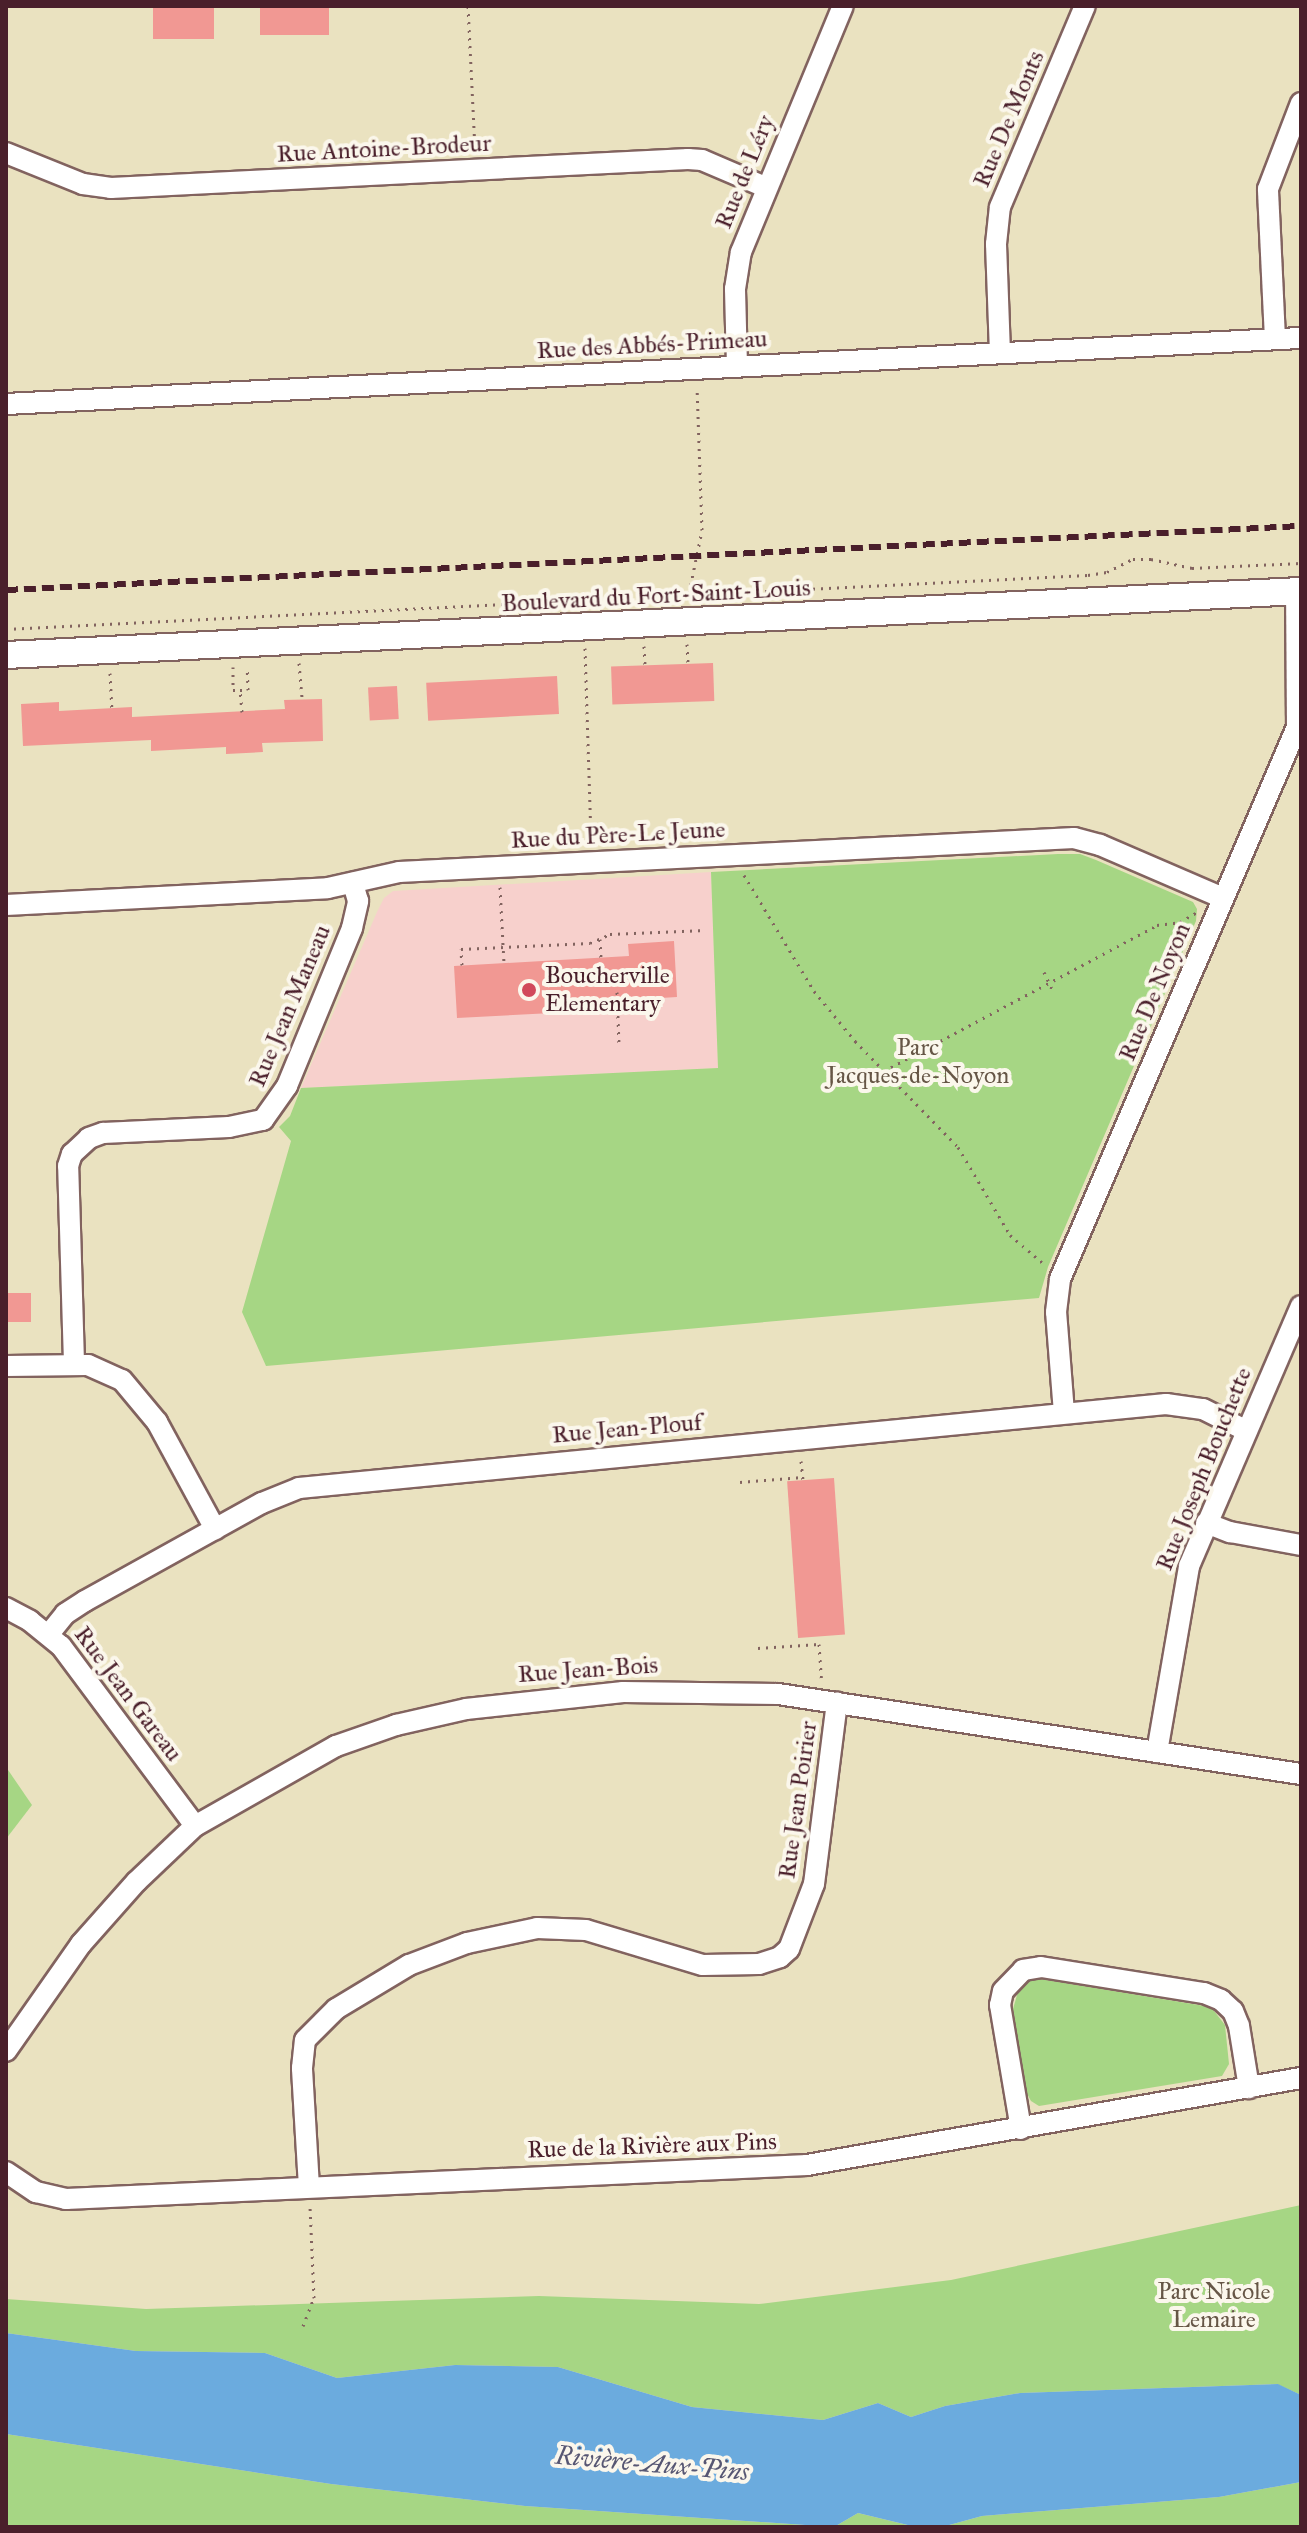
<!DOCTYPE html>
<meta charset="utf-8">
<style>
body{margin:0}
#map{position:relative;width:1307px;height:2533px;overflow:hidden;background:#eae2c0;font-family:"IM FELL Great Primer",serif}
div>[style]{position:absolute}
.built>*{inset:0;background:#f7d0cc}
.green>*{inset:0;background:#a6d684}
.water>*{inset:0;background:#6babde}
.building>*{inset:0;background:#f19893;transform-origin:0 0}
.path>*{height:3px;margin-top:-1.5px;transform-origin:0;background:repeating-linear-gradient(90deg,#82635f 0 2px,transparent 0 8px)}
.roads{filter:drop-shadow(2px 0 #82635f) drop-shadow(-2px 0 #82635f) drop-shadow(0 2px #82635f) drop-shadow(0 -2px #82635f)}
.minor>*{height:20px;margin:-10px;padding:0 10px;transform-origin:10px;border-radius:10px;background:#fff}
.tertiary>*{height:26px;margin:-13px;padding:0 13px;transform-origin:13px;border-radius:13px;background:#fff}
.rail>*{height:6px;margin-top:-3px;transform-origin:0;background:repeating-linear-gradient(90deg,#4a1f2b 0 12px,transparent 0 18px)}
.dots>*{width:22px;height:22px;translate:-50% -50%;box-sizing:border-box;border:4px solid #fbf7ec;border-radius:50%}
span{translate:-50% -50%;white-space:nowrap;text-align:center;line-height:1.15;-webkit-text-stroke:8px #fbf7ec;paint-order:stroke}
.street-label{font-size:24px;color:#4a1f2b}
.poi-label{font-size:24px;color:#4a1f2b}
.left{translate:0 -50%;text-align:left}
.park-label{font-size:24px;color:#665646}
.water-label{font-size:26px;color:#575773;font-style:italic}
.frame{position:absolute;inset:0;border:8px solid #4a1f2b;pointer-events:none}
</style>
<div id="map">
<div class="built">
<i style="clip-path:polygon(711px 872px,718px 1068px,301px 1088px,377px 912px,384px 898px,393px 891px)"></i>
</div>
<div class="green">
<i style="clip-path:polygon(1058px 854px,1080px 854px,1096px 860px,1193px 902px,1197px 909px,1196px 921px,1048px 1267px,1039px 1298px,266px 1366px,242px 1312px,291px 1141px,279px 1127px,290px 1116px,301px 1088px,718px 1068px,711px 872px)"></i>
<i style="clip-path:polygon(6px 1767px,32px 1805px,6px 1839px)"></i>
<i style="clip-path:polygon(1040px 1979px,1211px 2007px,1225px 2025px,1229px 2064px,1222px 2076px,1039px 2106px,1031px 2101px,1025px 2090px,1013px 2009px,1019px 1988px,1028px 1981px)"></i>
<i style="clip-path:polygon(1301px 2205px,1301px 2395px,1277px 2384px,1020px 2393px,945px 2406px,911px 2417px,878px 2403px,823px 2420px,692px 2407px,558px 2367px,455px 2365px,337px 2378px,265px 2353px,136px 2351px,6px 2333px,6px 2299px,146px 2309px,539px 2296px,759px 2304px,951px 2280px)"></i>
<i style="clip-path:polygon(6px 2434px,331px 2484px,525px 2506px,834px 2527px,858px 2513px,916px 2527px,6px 2527px)"></i>
<i style="clip-path:polygon(1301px 2482px,1301px 2527px,942px 2527px,982px 2516px,1219px 2497px)"></i>
</div>
<div class="water">
<i style="clip-path:polygon(6px 2333px,136px 2351px,265px 2353px,337px 2378px,455px 2365px,558px 2367px,692px 2407px,823px 2420px,878px 2403px,911px 2417px,945px 2406px,1020px 2393px,1278px 2384px,1301px 2395px,1301px 2482px,1219px 2497px,982px 2516px,942px 2527px,916px 2527px,858px 2513px,834px 2527px,525px 2506px,331px 2484px,6px 2434px)"></i>
</div>
<div class="building">
<i style="left:153px;top:6px;width:61px;height:33px"></i>
<i style="left:260px;top:6px;width:69px;height:29px"></i>
<i style="left:713px;top:663px;width:38px;height:102px;rotate:88deg"></i>
<i style="left:557px;top:676px;width:38px;height:131px;rotate:87deg"></i>
<i style="left:397px;top:686px;width:33px;height:29px;rotate:87deg"></i>
<i style="clip-path:polygon(322px 699px,323px 741px,262px 743px,263px 752px,226px 754px,226px 747px,151px 751px,151px 740px,23px 746px,21px 704px,59px 702px,59px 711px,132px 707px,132px 717px,285px 709px,284px 700px)"></i>
<i style="clip-path:polygon(674px 941px,677px 997px,611px 1001px,611px 1010px,457px 1018px,454px 966px,629px 956px,628px 944px)"></i>
<i style="left:31px;top:1293px;width:29px;height:25px;rotate:90deg"></i>
<i style="left:834px;top:1478px;width:157px;height:47px;rotate:86deg"></i>
</div>
<div class="path">
<i style="left:468px;top:6px;width:144px;rotate:87.2deg"></i>
<i style="left:689px;top:593px;width:64px;rotate:-78.3deg"></i>
<i style="left:702px;top:530px;width:143px;rotate:-92deg"></i>
<i style="left:6px;top:629px;width:1083px;rotate:-2.86deg"></i>
<i style="left:1088px;top:575px;width:19px;rotate:-9deg"></i>
<i style="left:1107px;top:572px;width:29px;rotate:-27deg"></i>
<i style="left:1133px;top:559px;width:18px"></i>
<i style="left:1151px;top:559px;width:42px;rotate:12.4deg"></i>
<i style="left:1192px;top:568px;width:109px;rotate:-2.6deg"></i>
<i style="left:687px;top:644px;width:20px;rotate:87deg"></i>
<i style="left:644px;top:646px;width:20px;rotate:87deg"></i>
<i style="left:585px;top:648px;width:196px;rotate:88.2deg"></i>
<i style="left:299px;top:663px;width:37px;rotate:85deg"></i>
<i style="left:233px;top:667px;width:23px;rotate:90deg"></i>
<i style="left:233px;top:690px;width:7px"></i>
<i style="left:110px;top:673px;width:35px;rotate:87deg"></i>
<i style="left:242px;top:712px;width:22px;rotate:-95deg"></i>
<i style="left:240px;top:690px;width:8px"></i>
<i style="left:248px;top:690px;width:23px;rotate:-92deg"></i>
<i style="left:744px;top:875px;width:135px;rotate:58.9deg"></i>
<i style="left:814px;top:991px;width:65px;rotate:50.6deg"></i>
<i style="left:855px;top:1041px;width:148px;rotate:45.8deg"></i>
<i style="left:958px;top:1147px;width:102px;rotate:59.4deg"></i>
<i style="left:1010px;top:1235px;width:46px;rotate:40.6deg"></i>
<i style="left:500px;top:887px;width:76px;rotate:87deg"></i>
<i style="left:600px;top:939px;width:19px;rotate:87deg"></i>
<i style="left:462px;top:965px;width:16px;rotate:-94deg"></i>
<i style="left:461px;top:949px;width:129px;rotate:-2.7deg"></i>
<i style="left:590px;top:943px;width:22px;rotate:-24deg"></i>
<i style="left:610px;top:934px;width:96px;rotate:-2.4deg"></i>
<i style="left:1044px;top:972px;width:23px;rotate:65deg"></i>
<i style="left:617px;top:992px;width:53px;rotate:87.8deg"></i>
<i style="left:884px;top:1071px;width:310px;rotate:-28.1deg"></i>
<i style="left:1157px;top:925px;width:23px;rotate:-7deg"></i>
<i style="left:1180px;top:922px;width:20px;rotate:-30deg"></i>
<i style="left:801px;top:1461px;width:20px;rotate:84deg"></i>
<i style="left:740px;top:1482px;width:63px;rotate:-4.5deg"></i>
<i style="left:758px;top:1648px;width:61px;rotate:-3.8deg"></i>
<i style="left:819px;top:1644px;width:39px;rotate:86deg"></i>
<i style="left:303px;top:2326px;width:30px;rotate:-69deg"></i>
<i style="left:314px;top:2298px;width:91px;rotate:-92.5deg"></i>
</div>
<div class="roads">
<div class="minor">
<i style="left:6px;top:153px;width:83px;rotate:21.9deg"></i>
<i style="left:83px;top:184px;width:28px;rotate:8deg"></i>
<i style="left:111px;top:188px;width:578px;rotate:-2.88deg"></i>
<i style="left:688px;top:159px;width:14px;rotate:4deg"></i>
<i style="left:702px;top:160px;width:69px;rotate:23.2deg"></i>
<i style="left:1275px;top:339px;width:150px;rotate:-92.7deg"></i>
<i style="left:1268px;top:189px;width:92px;rotate:-69deg"></i>
<i style="left:1000px;top:353px;width:109px;rotate:-92.1deg"></i>
<i style="left:996px;top:244px;width:37px;rotate:-84deg"></i>
<i style="left:1000px;top:207px;width:218px;rotate:-67.1deg"></i>
<i style="left:737px;top:366px;width:77px;rotate:-91.5deg"></i>
<i style="left:735px;top:289px;width:37px;rotate:-81deg"></i>
<i style="left:741px;top:252px;width:266px;rotate:-67.5deg"></i>
<i style="left:6px;top:404px;width:1297px;rotate:-2.92deg"></i>
<i style="left:6px;top:905px;width:322px;rotate:-3deg"></i>
<i style="left:328px;top:888px;width:73px;rotate:-12.7deg"></i>
<i style="left:399px;top:872px;width:676px;rotate:-2.88deg"></i>
<i style="left:1074px;top:838px;width:27px;rotate:15deg"></i>
<i style="left:1100px;top:845px;width:134px;rotate:23.3deg"></i>
<i style="left:74px;top:1363px;width:197px;rotate:-91.7deg"></i>
<i style="left:68px;top:1166px;width:13px;rotate:-72deg"></i>
<i style="left:72px;top:1154px;width:23px;rotate:-43deg"></i>
<i style="left:89px;top:1138px;width:15px;rotate:-20deg"></i>
<i style="left:103px;top:1133px;width:126px;rotate:-2.7deg"></i>
<i style="left:229px;top:1127px;width:35px;rotate:-12deg"></i>
<i style="left:263px;top:1120px;width:42px;rotate:-54.8deg"></i>
<i style="left:287px;top:1086px;width:171px;rotate:-67.6deg"></i>
<i style="left:352px;top:928px;width:28px;rotate:-77deg"></i>
<i style="left:358px;top:901px;width:19px;rotate:-106deg"></i>
<i style="left:6px;top:1366px;width:82px;rotate:-0.7deg"></i>
<i style="left:88px;top:1365px;width:37px;rotate:24deg"></i>
<i style="left:122px;top:1380px;width:55px;rotate:50.2deg"></i>
<i style="left:157px;top:1422px;width:122px;rotate:61.5deg"></i>
<i style="left:1064px;top:1413px;width:101px;rotate:-94.5deg"></i>
<i style="left:1056px;top:1312px;width:33px;rotate:-83deg"></i>
<i style="left:1060px;top:1279px;width:601px;rotate:-66.76deg"></i>
<i style="left:1297px;top:727px;width:136px;rotate:-90.4deg"></i>
<i style="left:1206px;top:1523px;width:26px;rotate:21deg"></i>
<i style="left:1230px;top:1532px;width:72px;rotate:10.4deg"></i>
<i style="left:6px;top:1608px;width:27px;rotate:28deg"></i>
<i style="left:30px;top:1621px;width:40px;rotate:39deg"></i>
<i style="left:61px;top:1646px;width:224px;rotate:53.3deg"></i>
<i style="left:49px;top:1634px;width:26px;rotate:-51deg"></i>
<i style="left:65px;top:1614px;width:24px;rotate:-33deg"></i>
<i style="left:85px;top:1601px;width:202px;rotate:-29deg"></i>
<i style="left:262px;top:1503px;width:40px;rotate:-22deg"></i>
<i style="left:299px;top:1488px;width:871px;rotate:-5.53deg"></i>
<i style="left:1166px;top:1404px;width:37px;rotate:8deg"></i>
<i style="left:1203px;top:1409px;width:47px;rotate:26.6deg"></i>
<i style="left:1157px;top:1752px;width:189px;rotate:-80.2deg"></i>
<i style="left:1189px;top:1566px;width:283px;rotate:-66.7deg"></i>
<i style="left:6px;top:2051px;width:131px;rotate:-55deg"></i>
<i style="left:81px;top:1944px;width:84px;rotate:-48.4deg"></i>
<i style="left:137px;top:1881px;width:80px;rotate:-43.5deg"></i>
<i style="left:195px;top:1826px;width:162px;rotate:-29.6deg"></i>
<i style="left:336px;top:1746px;width:64px;rotate:-19.3deg"></i>
<i style="left:396px;top:1725px;width:72px;rotate:-12.9deg"></i>
<i style="left:466px;top:1709px;width:158px;rotate:-6.2deg"></i>
<i style="left:623px;top:1692px;width:155px;rotate:0.7deg"></i>
<i style="left:778px;top:1694px;width:529px;rotate:8.7deg"></i>
<i style="left:1021px;top:2129px;width:126px;rotate:-99.6deg"></i>
<i style="left:1000px;top:2005px;width:14px;rotate:-78deg"></i>
<i style="left:1003px;top:1991px;width:29px;rotate:-46deg"></i>
<i style="left:1023px;top:1970px;width:18px;rotate:-9deg"></i>
<i style="left:1041px;top:1967px;width:165px;rotate:9.1deg"></i>
<i style="left:1204px;top:1993px;width:18px;rotate:22deg"></i>
<i style="left:1221px;top:2000px;width:16px;rotate:43deg"></i>
<i style="left:1233px;top:2011px;width:16px;rotate:68deg"></i>
<i style="left:1239px;top:2026px;width:63px;rotate:80.8deg"></i>
<i style="left:6px;top:2172px;width:36px;rotate:34deg"></i>
<i style="left:36px;top:2192px;width:31px;rotate:13deg"></i>
<i style="left:66px;top:2199px;width:742px;rotate:-2.63deg"></i>
<i style="left:807px;top:2165px;width:502px;rotate:-9.99deg"></i>
<i style="left:309px;top:2187px;width:119px;rotate:-93.4deg"></i>
<i style="left:302px;top:2068px;width:28px;rotate:-84deg"></i>
<i style="left:305px;top:2040px;width:44px;rotate:-45deg"></i>
<i style="left:336px;top:2009px;width:85px;rotate:-31.1deg"></i>
<i style="left:409px;top:1965px;width:62px;rotate:-20.8deg"></i>
<i style="left:467px;top:1943px;width:72px;rotate:-12.1deg"></i>
<i style="left:537px;top:1928px;width:49px;rotate:2.3deg"></i>
<i style="left:586px;top:1930px;width:122px;rotate:16.7deg"></i>
<i style="left:703px;top:1965px;width:56px;rotate:-1deg"></i>
<i style="left:759px;top:1964px;width:22px;rotate:-18deg"></i>
<i style="left:780px;top:1957px;width:12px;rotate:-42deg"></i>
<i style="left:789px;top:1949px;width:70px;rotate:-69deg"></i>
<i style="left:814px;top:1884px;width:183px;rotate:-82.8deg"></i>
</div>
<div class="tertiary">
<i style="left:6px;top:655px;width:1297px;rotate:-2.83deg"></i>
</div>
</div>
<div class="rail">
<i style="left:6px;top:590px;width:1297px;rotate:-2.83deg"></i>
</div>
<div class="dots">
<i style="left:529px;top:990px;background:#d1495b"></i>
</div>
<div class="street-label">
<span style="left:1009px;top:119px;rotate:-67deg">Rue De Monts</span>
<span style="left:384px;top:149px;rotate:-3deg">Rue Antoine-Brodeur</span>
<span style="left:745px;top:172px;rotate:-68deg">Rue de Léry</span>
<span style="left:652px;top:345px;rotate:-3deg">Rue des Abbés-Primeau</span>
<span style="left:656px;top:596px;rotate:-3deg">Boulevard du Fort-Saint-Louis</span>
<span style="left:618px;top:835px;rotate:-3deg">Rue du Père-Le Jeune</span>
<span style="left:1155px;top:992px;rotate:-67deg">Rue De Noyon</span>
<span style="left:290px;top:1006px;rotate:-67deg">Rue Jean Maneau</span>
<span style="left:627px;top:1429px;rotate:-5deg">Rue Jean-Plouf</span>
<span style="left:1204px;top:1469px;rotate:-68deg">Rue Joseph Bouchette</span>
<span style="left:588px;top:1670px;rotate:-4deg">Rue Jean-Bois</span>
<span style="left:128px;top:1694px;rotate:53deg">Rue Jean Gareau</span>
<span style="left:798px;top:1800px;rotate:-82deg">Rue Jean Poirier</span>
<span style="left:652px;top:2146px;rotate:-2deg">Rue de la Rivière aux Pins</span>
</div>
<div class="poi-label">
<span class="left" style="left:545px;top:990px">Boucherville<br>Elementary</span>
</div>
<div class="park-label">
<span style="left:918px;top:1062px">Parc<br>Jacques-de-Noyon</span>
<span style="left:1214px;top:2306px">Parc Nicole<br>Lemaire</span>
</div>
<div class="water-label">
<span style="left:652px;top:2464px;rotate:5deg">Rivière-Aux-Pins</span>
</div>
<div class="frame"></div>
</div>
